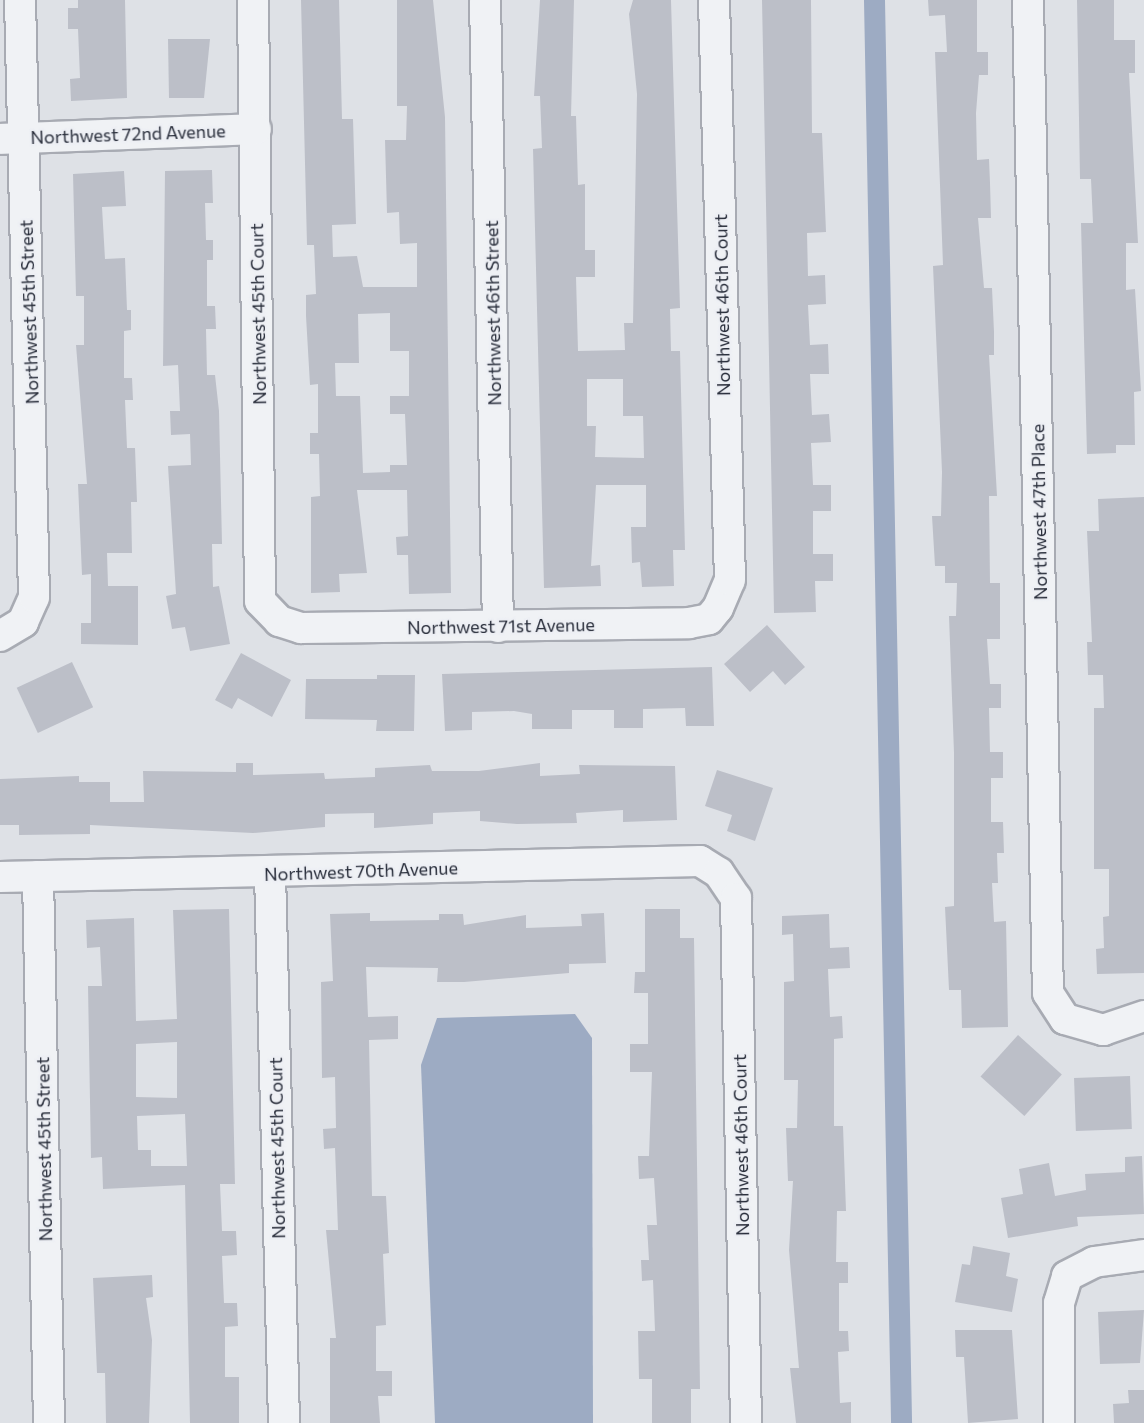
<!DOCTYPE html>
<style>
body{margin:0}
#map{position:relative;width:1144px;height:1423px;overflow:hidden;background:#dee1e6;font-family:Commissioner,sans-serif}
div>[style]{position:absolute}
.water>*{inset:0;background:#9dabc3}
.canal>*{height:21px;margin:-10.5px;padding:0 10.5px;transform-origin:10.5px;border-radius:10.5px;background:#9dabc3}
.building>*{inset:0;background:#bcbfc8;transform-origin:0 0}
.roads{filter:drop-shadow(2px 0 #a8abb3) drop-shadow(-2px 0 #a8abb3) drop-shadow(0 2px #a8abb3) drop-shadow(0 -2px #a8abb3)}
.minor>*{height:30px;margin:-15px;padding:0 15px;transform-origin:15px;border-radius:15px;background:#f0f2f5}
span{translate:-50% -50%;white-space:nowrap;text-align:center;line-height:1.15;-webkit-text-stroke:4.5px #edeff4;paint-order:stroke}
.street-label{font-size:18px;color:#292e3b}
</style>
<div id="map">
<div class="water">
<i style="clip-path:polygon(575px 1014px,592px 1038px,593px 1423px,435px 1423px,421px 1065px,437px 1018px)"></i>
</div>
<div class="canal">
<i style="left:874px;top:0;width:1423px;rotate:88.91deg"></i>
</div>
<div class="building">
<i style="clip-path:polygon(78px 0,125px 0,127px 98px,71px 101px,70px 79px,80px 78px,78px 29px,68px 29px,68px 8px,78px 8px)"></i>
<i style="clip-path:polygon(evenodd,301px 0,339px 0,342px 119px,353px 119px,356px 224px,332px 225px,333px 257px,357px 256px,363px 287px,417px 287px,417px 243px,400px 244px,399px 212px,387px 213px,385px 140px,406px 140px,407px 106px,397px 106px,397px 0,433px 0,445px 117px,451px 593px,409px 594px,408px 555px,397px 555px,396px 537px,408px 536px,407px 490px,357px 490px,367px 573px,339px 574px,340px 592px,311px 593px,311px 497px,320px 496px,319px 454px,310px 454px,310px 433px,318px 433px,318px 384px,310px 385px,306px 316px,306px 295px,316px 294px,314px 245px,307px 245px,301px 0,390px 313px,390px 351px,409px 351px,409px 396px,390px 396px,390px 414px,405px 414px,407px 465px,390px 465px,390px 472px,363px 473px,360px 396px,336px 396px,335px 363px,359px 363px,358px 314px,390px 313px)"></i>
<i style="clip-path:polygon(evenodd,540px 0,574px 0,571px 116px,576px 116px,578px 185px,585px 184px,585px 250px,595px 250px,595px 277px,576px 277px,578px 351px,625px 350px,624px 323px,633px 323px,637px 94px,629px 14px,633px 0,671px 0,680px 308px,670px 309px,671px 351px,680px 351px,685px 550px,673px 550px,674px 586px,642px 587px,640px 562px,632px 563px,631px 527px,646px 527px,646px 485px,596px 485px,591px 566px,600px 565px,601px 586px,544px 588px,533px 149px,542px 148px,540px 96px,534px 96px,540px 0,587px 379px,623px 379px,623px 416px,643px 416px,644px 458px,595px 457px,596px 426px,587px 426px,587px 379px)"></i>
<i style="clip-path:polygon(762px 0,811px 0,812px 133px,822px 133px,826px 232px,807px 233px,808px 276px,825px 275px,826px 304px,808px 305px,810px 345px,828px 344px,829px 374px,810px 374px,812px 415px,829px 414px,831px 442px,811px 443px,813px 485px,831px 485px,831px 511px,813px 511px,813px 554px,833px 554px,833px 581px,815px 581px,816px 612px,774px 613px)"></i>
<i style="clip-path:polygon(928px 0,977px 0,977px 52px,988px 52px,988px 75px,979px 75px,976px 113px,977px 160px,989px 159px,990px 183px,991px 218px,978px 218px,984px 288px,992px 288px,994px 332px,994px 355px,989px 355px,997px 496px,989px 496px,990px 583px,1000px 583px,1000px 639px,987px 639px,990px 684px,1001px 684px,1001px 708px,989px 708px,990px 752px,1003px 752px,1003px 778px,991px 778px,991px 822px,1003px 822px,1004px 853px,997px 853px,998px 883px,992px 883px,994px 922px,1006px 921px,1008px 1027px,962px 1028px,961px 990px,949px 990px,945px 907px,954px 906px,954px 753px,949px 616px,956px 616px,957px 583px,945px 583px,945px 566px,935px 566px,932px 516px,941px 516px,942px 472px,933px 266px,943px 265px,935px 52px,947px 52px,945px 15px,929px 16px)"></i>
<i style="clip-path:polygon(1077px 0,1114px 0,1114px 40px,1135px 40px,1135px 73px,1129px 73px,1138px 243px,1126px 243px,1126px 290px,1135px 289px,1141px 391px,1134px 392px,1135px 445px,1116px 445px,1116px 453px,1087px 454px,1081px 223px,1093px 223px,1091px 179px,1080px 179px)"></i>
<i style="clip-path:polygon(168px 39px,210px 39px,204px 98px,169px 98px)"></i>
<i style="clip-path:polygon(212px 170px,213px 203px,205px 203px,206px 240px,213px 240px,213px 260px,207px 260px,207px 306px,215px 306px,216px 329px,206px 329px,207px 375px,215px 375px,219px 411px,222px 544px,212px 544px,213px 587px,219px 586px,230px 644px,190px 651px,185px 627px,172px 629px,166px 596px,176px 594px,168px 466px,191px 465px,190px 434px,171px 435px,170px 411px,180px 411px,178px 365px,163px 366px,165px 171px)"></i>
<i style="clip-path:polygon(124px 171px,126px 206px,102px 207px,105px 259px,125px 258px,127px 310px,131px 310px,131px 330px,124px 331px,124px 378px,132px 378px,133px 400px,125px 400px,127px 448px,135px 448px,137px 502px,131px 502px,132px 553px,107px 553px,108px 586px,138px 586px,138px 645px,81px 644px,81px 623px,91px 623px,91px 574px,82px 575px,78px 484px,87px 484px,76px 345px,84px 345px,84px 296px,76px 296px,73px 174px)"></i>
<i style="clip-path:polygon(1144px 497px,1144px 973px,1097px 974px,1096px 949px,1104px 948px,1103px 917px,1109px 916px,1109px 869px,1094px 869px,1094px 708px,1104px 708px,1103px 675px,1088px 675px,1087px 642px,1092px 642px,1087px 531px,1099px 531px,1098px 499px)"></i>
<i style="clip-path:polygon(767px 625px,805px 667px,785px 685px,773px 671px,750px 692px,724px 664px)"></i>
<i style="clip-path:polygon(241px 653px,291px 680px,272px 717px,238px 698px,232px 709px,215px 700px)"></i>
<i style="left:72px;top:662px;width:50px;height:61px;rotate:65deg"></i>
<i style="clip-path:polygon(712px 667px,714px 726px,686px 726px,685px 708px,643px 709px,643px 728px,614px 728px,614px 710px,572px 710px,572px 729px,532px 729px,532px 714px,514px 711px,472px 712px,472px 730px,445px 731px,442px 674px)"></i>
<i style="clip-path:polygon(377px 675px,415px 675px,414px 731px,376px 731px,377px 720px,305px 719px,306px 679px,377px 679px)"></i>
<i style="clip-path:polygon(236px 763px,253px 763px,253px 775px,324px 773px,325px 779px,375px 777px,375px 768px,430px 765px,432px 771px,479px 771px,540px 763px,540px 776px,580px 774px,579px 765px,675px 766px,677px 820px,623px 822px,623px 810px,576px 813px,577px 823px,517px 824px,480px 821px,480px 811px,433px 813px,433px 824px,374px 828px,374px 813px,325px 814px,325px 827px,253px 833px,90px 825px,90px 834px,19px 835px,19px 825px,0 825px,0 779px,79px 776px,79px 782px,110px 782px,110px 802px,144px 802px,143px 771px,236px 772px)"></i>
<i style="clip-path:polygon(717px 770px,773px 788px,755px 841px,727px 831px,732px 815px,705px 806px)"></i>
<i style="clip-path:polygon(evenodd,229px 909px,235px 1184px,220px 1184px,222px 1231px,236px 1231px,237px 1255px,222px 1256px,224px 1303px,237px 1303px,238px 1326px,225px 1327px,225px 1377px,239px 1377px,239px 1423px,190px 1423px,185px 1185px,103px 1189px,102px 1157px,91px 1158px,88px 986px,102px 986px,100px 947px,87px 948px,86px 920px,134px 918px,136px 1021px,177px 1019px,173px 910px,229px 909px,177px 1042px,177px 1098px,136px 1097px,136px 1044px,177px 1042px,229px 909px,185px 1114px,187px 1166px,151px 1166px,151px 1150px,138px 1150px,137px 1116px,185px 1114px)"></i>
<i style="clip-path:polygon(645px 909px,680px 909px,680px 938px,694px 938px,700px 1389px,691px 1389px,691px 1423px,652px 1423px,652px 1379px,639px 1379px,638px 1331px,655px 1331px,653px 1280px,642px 1281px,641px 1260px,649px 1260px,647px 1225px,657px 1225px,654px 1178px,639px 1179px,638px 1156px,649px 1156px,652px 1072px,630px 1072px,630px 1044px,648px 1044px,648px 993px,634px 993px,635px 972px,645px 972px)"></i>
<i style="clip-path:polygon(370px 913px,370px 921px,439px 920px,439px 914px,463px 914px,464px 925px,526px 915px,526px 928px,582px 926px,581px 914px,604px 913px,606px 963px,569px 964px,569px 973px,464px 982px,437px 982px,438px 968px,366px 967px,368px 1017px,398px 1016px,398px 1039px,369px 1040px,372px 1196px,386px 1196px,389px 1253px,383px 1254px,386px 1325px,376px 1326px,376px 1371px,392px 1371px,392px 1396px,378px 1396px,380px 1423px,330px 1423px,330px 1338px,336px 1338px,326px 1230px,338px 1230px,335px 1148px,324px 1149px,323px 1129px,336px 1128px,335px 1077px,322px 1078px,321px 982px,333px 981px,330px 914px)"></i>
<i style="clip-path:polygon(829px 914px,830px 948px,849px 947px,850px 968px,828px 969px,830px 1017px,842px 1016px,843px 1038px,834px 1039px,834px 1126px,843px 1126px,846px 1211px,837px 1211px,836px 1262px,848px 1262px,848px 1283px,839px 1283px,839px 1331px,848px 1331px,849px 1351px,838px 1352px,840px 1403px,851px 1402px,851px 1423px,796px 1423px,790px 1368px,799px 1368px,789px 1250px,793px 1181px,788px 1181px,786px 1128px,797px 1128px,798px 1080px,784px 1080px,784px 982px,794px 981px,793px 934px,782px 935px,782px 916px)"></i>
<i style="left:1018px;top:1035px;width:59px;height:56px;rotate:42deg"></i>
<i style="left:1130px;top:1076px;width:53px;height:56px;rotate:88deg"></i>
<i style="clip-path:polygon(1142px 1156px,1144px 1214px,1077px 1217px,1078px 1226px,1008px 1238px,1001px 1198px,1023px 1194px,1019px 1169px,1049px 1163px,1055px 1196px,1086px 1190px,1085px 1174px,1125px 1172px,1125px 1157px)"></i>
<i style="clip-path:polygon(973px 1246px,1010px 1253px,1006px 1276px,1018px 1279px,1012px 1312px,955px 1302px,962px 1264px,970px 1265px)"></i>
<i style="clip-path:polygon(152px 1275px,153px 1297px,146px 1298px,152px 1340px,149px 1423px,106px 1423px,105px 1373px,97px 1373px,93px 1278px)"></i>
<i style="clip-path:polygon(1144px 1310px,1140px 1363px,1100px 1364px,1098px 1312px)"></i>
<i style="clip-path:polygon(955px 1330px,1012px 1330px,1018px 1419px,968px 1423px,964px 1357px,956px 1357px)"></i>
<i style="clip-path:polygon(1128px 1390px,1144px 1390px,1144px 1423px,1114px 1423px,1113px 1404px,1129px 1403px)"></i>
</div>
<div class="roads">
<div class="minor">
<i style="left:253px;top:0;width:601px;rotate:89.33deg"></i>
<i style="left:260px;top:601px;width:28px;rotate:46deg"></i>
<i style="left:279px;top:621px;width:23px;rotate:18deg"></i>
<i style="left:301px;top:628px;width:388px;rotate:-0.7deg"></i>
<i style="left:689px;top:623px;width:20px;rotate:-11deg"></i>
<i style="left:709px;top:619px;width:14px;rotate:-51deg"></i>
<i style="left:718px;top:608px;width:30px;rotate:-67deg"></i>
<i style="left:730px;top:580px;width:580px;rotate:-91.58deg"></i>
<i style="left:485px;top:0;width:627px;rotate:88.81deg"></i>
<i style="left:1028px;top:0;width:993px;rotate:88.85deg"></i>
<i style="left:1048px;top:993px;width:31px;rotate:57deg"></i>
<i style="left:1065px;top:1019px;width:40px;rotate:16deg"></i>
<i style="left:1103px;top:1030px;width:43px;rotate:-18.9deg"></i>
<i style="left:0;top:139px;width:256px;rotate:-2.2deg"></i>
<i style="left:0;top:636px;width:27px;rotate:-31deg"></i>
<i style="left:23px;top:622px;width:27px;rotate:-66deg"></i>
<i style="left:34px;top:597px;width:597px;rotate:-91.34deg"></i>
<i style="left:270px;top:873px;width:550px;rotate:88.54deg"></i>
<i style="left:38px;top:876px;width:547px;rotate:88.85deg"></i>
<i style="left:0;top:877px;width:700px;rotate:-1.31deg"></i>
<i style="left:700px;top:861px;width:22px;rotate:32deg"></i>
<i style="left:719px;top:873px;width:30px;rotate:56deg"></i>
<i style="left:736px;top:898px;width:525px;rotate:88.91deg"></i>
<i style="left:1059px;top:1423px;width:120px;rotate:-90deg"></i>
<i style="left:1059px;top:1303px;width:28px;rotate:-73deg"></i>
<i style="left:1067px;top:1276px;width:30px;rotate:-27deg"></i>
<i style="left:1094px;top:1262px;width:50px;rotate:-8deg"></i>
</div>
</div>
<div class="street-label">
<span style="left:128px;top:134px;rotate:-2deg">Northwest 72nd Avenue</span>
<span style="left:722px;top:305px;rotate:-91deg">Northwest 46th Court</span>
<span style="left:29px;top:312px;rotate:-92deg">Northwest 45th Street</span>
<span style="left:493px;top:313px;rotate:-91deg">Northwest 46th Street</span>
<span style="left:258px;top:314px;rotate:-91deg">Northwest 45th Court</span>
<span style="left:1039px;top:512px;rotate:-91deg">Northwest 47th Place</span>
<span style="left:501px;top:626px;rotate:-1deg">Northwest 71st Avenue</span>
<span style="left:361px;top:871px;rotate:-2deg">Northwest 70th Avenue</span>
<span style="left:741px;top:1145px;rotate:-91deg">Northwest 46th Court</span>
<span style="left:277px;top:1148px;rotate:-91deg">Northwest 45th Court</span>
<span style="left:44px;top:1149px;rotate:-91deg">Northwest 45th Street</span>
</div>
</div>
